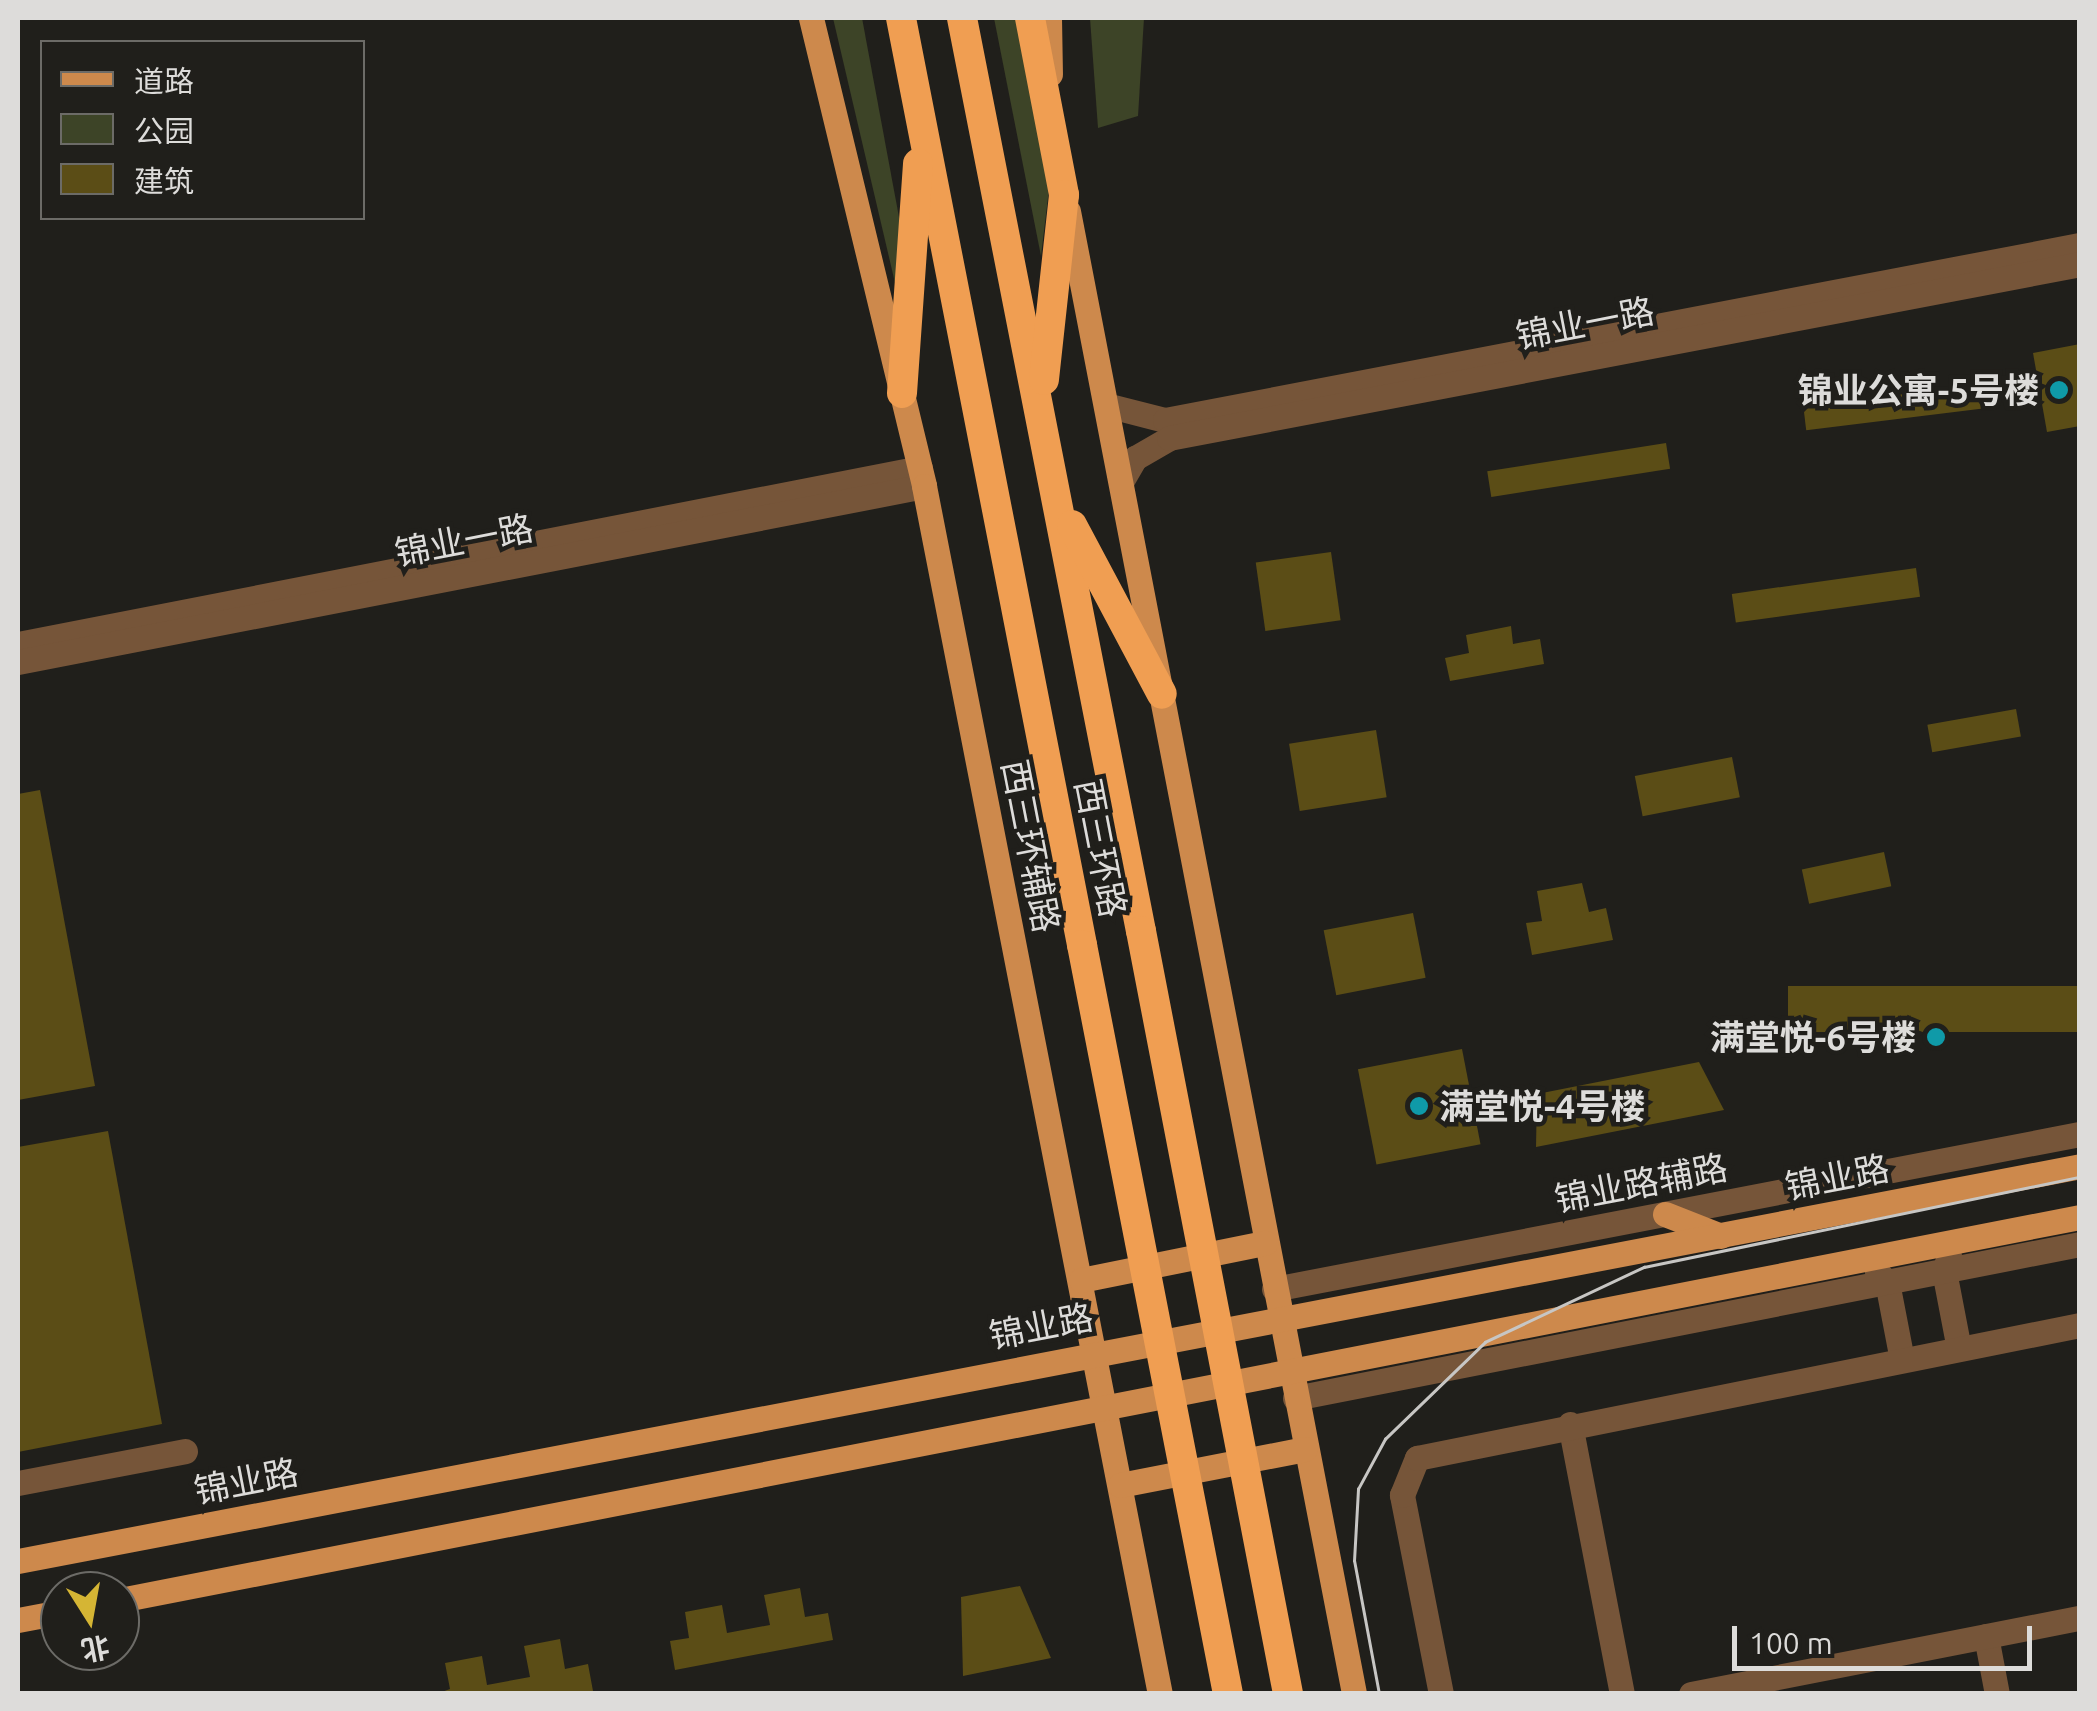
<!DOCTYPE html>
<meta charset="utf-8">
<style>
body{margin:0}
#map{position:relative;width:2097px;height:1711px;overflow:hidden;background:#201f1b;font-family:Ubuntu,"Noto Sans SC",sans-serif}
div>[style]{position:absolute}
.green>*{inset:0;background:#3d4427}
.building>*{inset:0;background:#5b4d16;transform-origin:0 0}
.minor>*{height:25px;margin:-12.5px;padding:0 12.5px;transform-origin:12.5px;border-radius:12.5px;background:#765539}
.major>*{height:25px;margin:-12.5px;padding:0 12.5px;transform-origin:12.5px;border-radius:12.5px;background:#cd894c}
.highway>*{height:30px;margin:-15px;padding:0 15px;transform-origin:15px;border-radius:15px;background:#f09e52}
.tram>*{height:2.5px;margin:-1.25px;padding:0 1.25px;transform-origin:1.25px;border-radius:1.25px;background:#c7c6c4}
.highway-bridge>*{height:30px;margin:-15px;padding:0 15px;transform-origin:15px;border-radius:15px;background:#f09e52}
.dots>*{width:28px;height:28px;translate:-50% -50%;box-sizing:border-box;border:5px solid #201f1b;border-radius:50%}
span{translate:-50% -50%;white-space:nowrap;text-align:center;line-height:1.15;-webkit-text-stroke:9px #201f1b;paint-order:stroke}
.street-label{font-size:35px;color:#dddcda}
.poi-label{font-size:35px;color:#dddcda;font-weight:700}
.right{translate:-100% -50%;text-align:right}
.left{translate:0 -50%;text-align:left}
.frame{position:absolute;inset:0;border:20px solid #dddcda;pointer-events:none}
.legend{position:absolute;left:40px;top:40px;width:325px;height:180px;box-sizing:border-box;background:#201f1b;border:2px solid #6c6b67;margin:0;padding:12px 18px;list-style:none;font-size:30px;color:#dddcda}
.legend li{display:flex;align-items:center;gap:20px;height:50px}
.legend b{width:50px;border:2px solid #6c6b67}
.north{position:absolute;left:40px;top:1571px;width:100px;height:100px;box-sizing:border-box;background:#201f1b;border:2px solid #6c6b67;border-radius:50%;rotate:169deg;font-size:28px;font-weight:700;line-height:40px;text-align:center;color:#dddcda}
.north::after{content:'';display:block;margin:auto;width:35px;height:45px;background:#d5b534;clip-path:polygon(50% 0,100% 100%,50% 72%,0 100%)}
.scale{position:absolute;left:1732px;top:1626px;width:300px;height:45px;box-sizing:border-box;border:5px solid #dddcda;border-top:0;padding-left:12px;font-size:30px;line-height:35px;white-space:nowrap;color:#dddcda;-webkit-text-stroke:8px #201f1b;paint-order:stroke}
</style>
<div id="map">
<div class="green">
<i style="clip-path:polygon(833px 18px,862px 18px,901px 228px,896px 287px)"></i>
<i style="clip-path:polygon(994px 18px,1017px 18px,1049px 189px,1041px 256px)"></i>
<i style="clip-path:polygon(1090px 18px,1144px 18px,1138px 116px,1098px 128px)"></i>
</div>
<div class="building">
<i style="clip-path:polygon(2080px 344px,2080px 426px,2047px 432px,2033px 353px)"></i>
<i style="left:1978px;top:385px;width:24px;height:176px;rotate:83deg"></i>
<i style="left:1666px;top:443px;width:26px;height:181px;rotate:81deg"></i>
<i style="left:1331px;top:552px;width:69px;height:76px;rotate:82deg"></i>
<i style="left:1916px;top:568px;width:29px;height:186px;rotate:82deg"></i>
<i style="clip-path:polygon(1511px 626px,1513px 644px,1540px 639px,1544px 664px,1450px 681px,1445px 658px,1469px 653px,1466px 635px)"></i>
<i style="left:2016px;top:709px;width:28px;height:90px;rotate:80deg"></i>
<i style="left:1376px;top:730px;width:68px;height:88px;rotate:81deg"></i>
<i style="left:1732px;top:757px;width:41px;height:99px;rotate:79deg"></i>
<i style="clip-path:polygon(40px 790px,95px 1086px,18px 1100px,18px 794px)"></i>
<i style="left:1884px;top:852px;width:35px;height:84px;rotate:78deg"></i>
<i style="clip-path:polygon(1582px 883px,1589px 912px,1606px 908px,1613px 940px,1532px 955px,1526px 923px,1542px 921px,1537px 891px)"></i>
<i style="left:1413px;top:913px;width:66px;height:91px;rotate:79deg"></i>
<i style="left:2080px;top:986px;width:46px;height:292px;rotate:90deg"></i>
<i style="left:1462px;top:1049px;width:97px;height:106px;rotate:79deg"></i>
<i style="clip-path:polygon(1699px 1062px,1724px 1110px,1536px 1147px,1537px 1094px)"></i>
<i style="clip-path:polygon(108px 1131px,162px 1424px,18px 1452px,18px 1147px)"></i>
<i style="clip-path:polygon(1020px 1586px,1051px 1658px,963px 1676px,961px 1597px)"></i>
<i style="clip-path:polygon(800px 1588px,805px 1617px,828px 1613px,833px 1640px,675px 1670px,670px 1641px,689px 1638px,685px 1612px,722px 1605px,727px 1633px,770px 1625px,764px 1595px)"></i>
<i style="clip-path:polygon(560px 1639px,565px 1669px,588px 1664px,593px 1691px,436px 1694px,450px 1689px,445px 1663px,482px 1656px,487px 1685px,530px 1677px,524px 1646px)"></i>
</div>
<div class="minor">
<i style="left:1106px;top:405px;width:61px;rotate:14.3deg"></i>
<i style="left:1165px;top:420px;width:932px;rotate:-10.83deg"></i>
<i style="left:1121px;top:482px;width:28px;rotate:-60deg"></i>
<i style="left:1135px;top:458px;width:39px;rotate:-30deg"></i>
<i style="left:1169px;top:438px;width:927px;rotate:-10.81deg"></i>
<i style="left:18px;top:644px;width:919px;rotate:-11.04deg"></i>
<i style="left:18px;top:662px;width:923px;rotate:-10.99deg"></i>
<i style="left:1949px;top:1256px;width:16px;rotate:108deg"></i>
<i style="left:1944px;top:1271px;width:79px;rotate:79.1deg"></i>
<i style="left:1877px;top:1272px;width:14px;rotate:45deg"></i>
<i style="left:1887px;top:1282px;width:79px;rotate:79.1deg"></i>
<i style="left:1274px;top:1289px;width:821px;rotate:-10.89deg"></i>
<i style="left:1295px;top:1398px;width:800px;rotate:-11.1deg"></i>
<i style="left:1570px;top:1424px;width:275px;rotate:79.1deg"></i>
<i style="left:18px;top:1483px;width:170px;rotate:-10.8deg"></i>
<i style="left:1986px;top:1636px;width:59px;rotate:79.3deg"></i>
<i style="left:1441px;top:1694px;width:203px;rotate:-101.1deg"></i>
<i style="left:1402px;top:1495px;width:40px;rotate:-68deg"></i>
<i style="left:1417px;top:1458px;width:676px;rotate:-11.34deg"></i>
<i style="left:1691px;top:1694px;width:396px;rotate:-11.1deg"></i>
</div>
<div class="major">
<i style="left:811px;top:18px;width:481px;rotate:76.4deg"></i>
<i style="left:924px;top:486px;width:1231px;rotate:78.95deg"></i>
<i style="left:1049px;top:18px;width:56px;rotate:89deg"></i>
<i style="left:1068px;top:211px;width:1510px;rotate:79.08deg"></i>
<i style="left:1665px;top:1214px;width:60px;rotate:21.4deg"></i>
<i style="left:1081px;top:1280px;width:188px;rotate:-11.4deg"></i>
<i style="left:1120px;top:1485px;width:188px;rotate:-11deg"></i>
<i style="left:18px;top:1561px;width:2099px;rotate:-10.84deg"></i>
<i style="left:120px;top:1600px;width:1997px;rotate:-11.06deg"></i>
<i style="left:18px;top:1620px;width:43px;rotate:-10.8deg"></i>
</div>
<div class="highway">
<i style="left:901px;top:18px;width:945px;rotate:78.95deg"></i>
<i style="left:962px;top:18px;width:930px;rotate:78.91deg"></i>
<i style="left:1030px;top:18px;width:180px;rotate:79.1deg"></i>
<i style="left:1064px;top:195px;width:186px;rotate:96.2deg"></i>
<i style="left:902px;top:393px;width:230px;rotate:-86deg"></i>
<i style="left:1072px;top:525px;width:191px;rotate:62deg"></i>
</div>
<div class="tram">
<i style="left:1379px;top:1694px;width:135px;rotate:-100.6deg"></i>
<i style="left:1354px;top:1561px;width:72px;rotate:-86.8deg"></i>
<i style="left:1358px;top:1489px;width:57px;rotate:-61.6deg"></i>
<i style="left:1385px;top:1439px;width:139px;rotate:-44.1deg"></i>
<i style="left:1485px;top:1342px;width:176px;rotate:-25.3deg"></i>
<i style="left:1644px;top:1267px;width:445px;rotate:-11.7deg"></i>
</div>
<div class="highway-bridge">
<i style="left:1141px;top:931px;width:777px;rotate:79.09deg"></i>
<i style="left:1082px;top:945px;width:763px;rotate:78.97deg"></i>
</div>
<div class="dots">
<i style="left:2059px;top:390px;background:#0f9aa8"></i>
<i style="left:1936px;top:1037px;background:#0f9aa8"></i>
<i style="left:1419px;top:1106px;background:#0f9aa8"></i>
</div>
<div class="street-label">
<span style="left:1585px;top:323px;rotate:-11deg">锦业一路</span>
<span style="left:464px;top:540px;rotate:-11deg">锦业一路</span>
<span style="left:1031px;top:846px;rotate:79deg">西三环辅路</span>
<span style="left:1101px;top:848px;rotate:79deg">西三环路</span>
<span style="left:1837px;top:1177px;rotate:-11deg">锦业路</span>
<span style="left:1641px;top:1183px;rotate:-11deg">锦业路辅路</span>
<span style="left:1041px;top:1326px;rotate:-11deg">锦业路</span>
<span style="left:246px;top:1481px;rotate:-11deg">锦业路</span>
</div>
<div class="poi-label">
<span class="right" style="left:2039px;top:390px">锦业公寓-5号楼</span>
<span class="right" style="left:1916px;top:1037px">满堂悦-6号楼</span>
<span class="left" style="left:1439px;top:1106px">满堂悦-4号楼</span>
</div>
<div class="frame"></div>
<ul class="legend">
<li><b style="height:12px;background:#cd894c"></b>道路</li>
<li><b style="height:28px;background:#3d4427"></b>公园</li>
<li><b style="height:28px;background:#5b4d16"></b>建筑</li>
</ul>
<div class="north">北</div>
<div class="scale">100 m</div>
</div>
